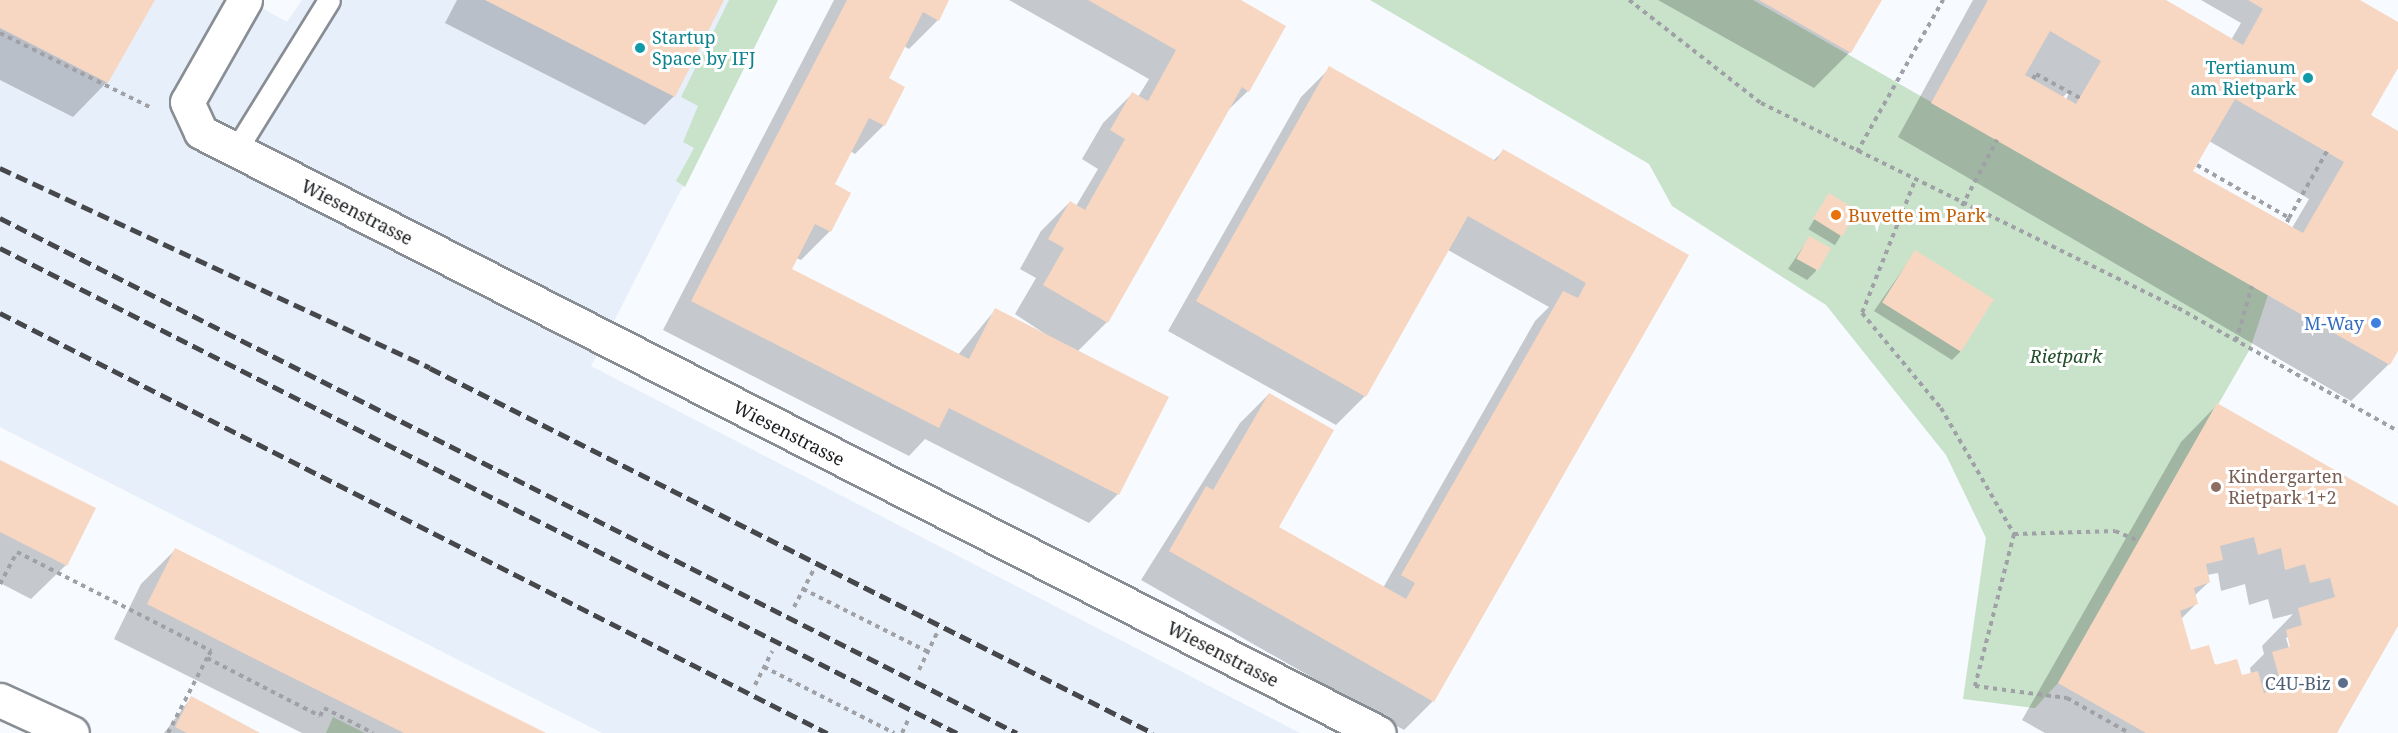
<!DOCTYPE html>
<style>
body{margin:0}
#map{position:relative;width:2398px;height:733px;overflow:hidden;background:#f7faff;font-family:"Noto Serif",serif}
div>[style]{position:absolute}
.built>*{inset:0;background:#e7effa}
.green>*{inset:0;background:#c9e3cb}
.shadow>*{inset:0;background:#0003;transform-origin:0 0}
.building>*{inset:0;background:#f8d7c2;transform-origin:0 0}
.path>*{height:4px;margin-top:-2px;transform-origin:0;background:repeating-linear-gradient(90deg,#9fa1a6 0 4.5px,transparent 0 9px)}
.roads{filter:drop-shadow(2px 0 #898e95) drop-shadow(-2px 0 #898e95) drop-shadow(0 2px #898e95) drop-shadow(0 -2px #898e95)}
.lane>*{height:21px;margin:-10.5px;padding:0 10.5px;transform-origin:10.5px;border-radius:10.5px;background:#fff}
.street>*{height:33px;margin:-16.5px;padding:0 16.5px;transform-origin:16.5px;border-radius:16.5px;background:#fff}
.rail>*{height:4.5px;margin-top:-2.25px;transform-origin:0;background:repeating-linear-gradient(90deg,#45474b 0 12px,transparent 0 18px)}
.dots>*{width:16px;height:16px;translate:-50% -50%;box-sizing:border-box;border:3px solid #fff;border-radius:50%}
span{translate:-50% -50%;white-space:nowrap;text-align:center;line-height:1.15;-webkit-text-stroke:6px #fff;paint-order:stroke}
.culture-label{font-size:18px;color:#0d838f}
.left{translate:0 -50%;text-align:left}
.right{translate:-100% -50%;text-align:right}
.street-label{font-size:18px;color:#181a1d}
.food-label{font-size:18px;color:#c56008}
.shop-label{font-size:18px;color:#366cbe}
.park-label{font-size:18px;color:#234e2a;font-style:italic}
.education-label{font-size:18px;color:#785e54}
.service-label{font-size:18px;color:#4e5e75}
</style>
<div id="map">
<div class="built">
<i style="clip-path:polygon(0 0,248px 0,287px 22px,302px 0,778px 0,591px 366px,1300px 733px,602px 733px,0 427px)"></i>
</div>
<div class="green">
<i style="clip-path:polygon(729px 0,778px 0,685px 187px,676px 181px,694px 148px,683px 142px,698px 106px,681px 97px)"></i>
<i style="clip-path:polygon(1370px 0,1753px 0,2268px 295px,2250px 349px,2058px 683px,2035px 708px,1963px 699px,1986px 538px,1946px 455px,1826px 305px,1672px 206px,1649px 164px)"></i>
<i style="clip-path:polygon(333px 717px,365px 733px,326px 733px)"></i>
</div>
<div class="shadow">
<i style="clip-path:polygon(0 0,153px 0,107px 82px,73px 117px,0 80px)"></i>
<i style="clip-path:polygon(457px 0,723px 0,674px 96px,645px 125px,445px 23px)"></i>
<i style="clip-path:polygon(834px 0,948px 0,938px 20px,909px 49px,904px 46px,887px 79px,884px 125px,855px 154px,850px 151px,833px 185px,830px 231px,801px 260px,796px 258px,790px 270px,958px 355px,995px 310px,1056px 341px,1015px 314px,1036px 278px,1020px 269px,1041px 231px,1070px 202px,1076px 206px,1098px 169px,1082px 159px,1103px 123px,1132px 94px,1138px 97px,1149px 79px,1009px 0,1238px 0,1248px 91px,1226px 112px,1107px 322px,1077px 352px,1118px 494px,1089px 523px,925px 439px,909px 456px,663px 330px)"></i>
<i style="clip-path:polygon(1658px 0,1880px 0,1850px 52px,1814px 88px)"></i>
<i style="clip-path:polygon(evenodd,1973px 0,2163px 0,2231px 40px,2241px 23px,2201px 0,2357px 0,2398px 23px,2398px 65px,2369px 116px,2398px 133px,2398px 348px,2389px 364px,2351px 401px,1898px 137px,1973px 0,2070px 90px,2066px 100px,2062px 98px,2070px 90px,1973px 0,2209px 141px,2309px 199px,2292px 228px,2191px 172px,2209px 141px)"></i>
<i style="clip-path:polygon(1330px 68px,1493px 161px,1503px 151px,1687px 256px,1433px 701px,1404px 730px,1141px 580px,1240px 423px,1269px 394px,1277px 528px,1383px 588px,1535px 321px,1549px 307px,1448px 250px,1364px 397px,1336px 425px,1168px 331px,1301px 97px)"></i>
<i style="left:1829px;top:195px;width:31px;height:40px;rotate:31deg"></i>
<i style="clip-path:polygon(1809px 238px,1816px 271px,1807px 280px,1788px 269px)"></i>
<i style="clip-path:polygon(1915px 252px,1961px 351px,1952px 360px,1874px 311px)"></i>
<i style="clip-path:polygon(evenodd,2217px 405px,2398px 508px,2398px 623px,2336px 733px,2045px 733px,2022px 720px,2181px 442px,2217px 405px,2218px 573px,2221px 591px,2245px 584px,2249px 605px,2268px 599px,2273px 619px,2293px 614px,2262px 646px,2264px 654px,2250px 668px,2251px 674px,2241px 677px,2190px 652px,2181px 619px,2196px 604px,2194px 596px,2209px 582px,2207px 575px,2218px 573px,2217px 405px,2289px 636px,2293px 654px,2291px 655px,2286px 638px,2289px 636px)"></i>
<i style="clip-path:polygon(0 461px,66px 565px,31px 599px,0 583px)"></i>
<i style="clip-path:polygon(175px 550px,542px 733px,302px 733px,114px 639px,141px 584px)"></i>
<i style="clip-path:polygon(191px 698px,257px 733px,164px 733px)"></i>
</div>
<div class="building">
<i style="clip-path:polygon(0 0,155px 0,108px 83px,0 28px)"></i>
<i style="clip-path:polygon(485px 0,724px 0,675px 97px)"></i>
<i style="clip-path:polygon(847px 0,949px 0,939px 21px,923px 12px,889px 78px,905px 87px,885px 126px,869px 118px,835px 184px,851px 193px,831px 232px,815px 224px,792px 269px,969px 359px,995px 308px,1169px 397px,1119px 495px,949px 408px,939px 428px,691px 301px)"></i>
<i style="clip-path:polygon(1088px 0,1241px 0,1286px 26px,1249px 92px,1242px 87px,1108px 323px,1043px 285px,1064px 248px,1048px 239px,1070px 201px,1085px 210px,1125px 139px,1110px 130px,1132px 92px,1148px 101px,1176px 50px)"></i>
<i style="clip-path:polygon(1759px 0,1882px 0,1851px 53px)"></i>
<i style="clip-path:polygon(evenodd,1988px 0,2166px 0,2243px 45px,2263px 9px,2248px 0,2360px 0,2398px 22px,2398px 68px,2371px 115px,2398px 131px,2398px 351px,2390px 365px,1931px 103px,1988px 0,2050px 31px,2101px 61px,2076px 104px,2025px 75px,2050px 31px,1988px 0,2235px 99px,2344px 162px,2303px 233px,2193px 171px,2235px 99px)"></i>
<i style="clip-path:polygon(1329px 66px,1496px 161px,1503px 149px,1689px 255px,1434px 702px,1169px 551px,1206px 486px,1213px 490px,1269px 393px,1334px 430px,1279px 527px,1406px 599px,1415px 583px,1401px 575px,1563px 291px,1578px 298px,1586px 283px,1468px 216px,1366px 397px,1196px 301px)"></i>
<i style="left:1829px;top:193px;width:34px;height:30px;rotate:32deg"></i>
<i style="left:1809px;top:236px;width:25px;height:26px;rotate:29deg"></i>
<i style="left:1915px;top:250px;width:93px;height:62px;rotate:32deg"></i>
<i style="clip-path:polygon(evenodd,2217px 403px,2398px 506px,2398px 626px,2337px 733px,2146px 733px,2058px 683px,2217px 403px,2254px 537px,2258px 555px,2281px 548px,2285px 570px,2305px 564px,2310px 583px,2330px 578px,2335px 597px,2298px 608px,2302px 625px,2286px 630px,2290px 647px,2272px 652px,2282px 687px,2264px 693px,2258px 671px,2242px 675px,2237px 659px,2215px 665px,2209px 645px,2191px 650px,2180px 611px,2198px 604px,2194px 588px,2210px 582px,2206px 564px,2223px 560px,2220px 546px,2254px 537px)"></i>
<i style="clip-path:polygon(0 460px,96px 508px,67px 566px,0 532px)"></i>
<i style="clip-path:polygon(175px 548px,546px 733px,404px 733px,271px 667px,147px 604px)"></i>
<i style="clip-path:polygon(191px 696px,260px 733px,187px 733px,175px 727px)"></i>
</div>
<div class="path">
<i style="left:1629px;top:0;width:167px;rotate:38deg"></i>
<i style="left:1761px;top:103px;width:465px;rotate:26.2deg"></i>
<i style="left:2178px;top:308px;width:252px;rotate:29.2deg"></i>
<i style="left:0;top:33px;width:167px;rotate:26.3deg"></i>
<i style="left:2033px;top:79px;width:6px;rotate:-59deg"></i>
<i style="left:2036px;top:74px;width:50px;rotate:28.6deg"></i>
<i style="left:1857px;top:152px;width:175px;rotate:-60.5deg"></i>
<i style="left:2197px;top:165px;width:106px;rotate:29.9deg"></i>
<i style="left:2289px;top:218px;width:7px;rotate:117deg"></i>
<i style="left:1914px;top:183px;width:140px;rotate:111.8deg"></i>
<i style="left:1862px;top:313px;width:124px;rotate:50.3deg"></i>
<i style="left:1941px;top:408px;width:146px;rotate:59.9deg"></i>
<i style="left:2014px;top:534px;width:157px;rotate:104.4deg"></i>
<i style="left:1975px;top:686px;width:93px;rotate:7.4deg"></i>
<i style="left:2067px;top:698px;width:71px;rotate:29.4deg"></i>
<i style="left:1962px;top:206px;width:75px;rotate:-62.1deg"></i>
<i style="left:2289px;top:218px;width:77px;rotate:-60.4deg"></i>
<i style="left:2236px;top:341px;width:57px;rotate:-73.8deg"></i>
<i style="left:2014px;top:534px;width:101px;rotate:-1.7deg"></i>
<i style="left:2115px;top:531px;width:26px;rotate:23deg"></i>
<i style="left:0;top:584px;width:36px;rotate:-62deg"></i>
<i style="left:17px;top:552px;width:218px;rotate:27deg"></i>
<i style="left:211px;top:651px;width:8px;rotate:120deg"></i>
<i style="left:207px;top:658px;width:127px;rotate:27.2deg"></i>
<i style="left:320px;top:716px;width:9px;rotate:-63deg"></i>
<i style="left:324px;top:708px;width:55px;rotate:27deg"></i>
<i style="left:803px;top:589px;width:140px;rotate:26.7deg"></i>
<i style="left:794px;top:607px;width:41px;rotate:-62.2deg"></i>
<i style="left:764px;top:667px;width:146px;rotate:26.9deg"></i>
<i style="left:919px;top:670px;width:41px;rotate:-64.1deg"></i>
<i style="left:755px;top:685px;width:38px;rotate:-63deg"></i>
<i style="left:168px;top:733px;width:85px;rotate:-62.5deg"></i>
<i style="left:902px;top:733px;width:14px;rotate:-65deg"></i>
</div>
<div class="roads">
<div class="lane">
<i style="left:236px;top:150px;width:176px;rotate:-58.2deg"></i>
</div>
<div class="street">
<i style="left:245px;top:0;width:117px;rotate:119.6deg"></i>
<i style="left:187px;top:102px;width:33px;rotate:65deg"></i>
<i style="left:201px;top:132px;width:1322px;rotate:27.03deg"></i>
<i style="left:0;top:700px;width:79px;rotate:24.6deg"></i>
</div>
</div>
<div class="rail">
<i style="left:0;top:168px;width:474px;rotate:24.9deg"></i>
<i style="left:430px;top:368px;width:810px;rotate:26.79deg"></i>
<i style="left:0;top:218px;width:1140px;rotate:26.86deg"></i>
<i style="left:0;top:248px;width:1073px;rotate:26.88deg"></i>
<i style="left:0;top:313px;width:928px;rotate:26.92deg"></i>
</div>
<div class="dots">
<i style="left:640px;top:48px;background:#0f9aa8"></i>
<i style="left:2308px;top:78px;background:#0f9aa8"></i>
<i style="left:1836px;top:215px;background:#e8710a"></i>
<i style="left:2376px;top:323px;background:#3f7fe0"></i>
<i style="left:2216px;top:487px;background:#8d6e63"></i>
<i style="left:2343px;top:683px;background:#5c6f8a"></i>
</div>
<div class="culture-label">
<span class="left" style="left:652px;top:48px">Startup<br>Space by IFJ</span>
<span class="right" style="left:2296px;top:78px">Tertianum<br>am Rietpark</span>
</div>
<div class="street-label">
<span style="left:357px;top:212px;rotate:27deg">Wiesenstrasse</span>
<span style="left:789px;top:433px;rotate:27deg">Wiesenstrasse</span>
<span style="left:1223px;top:654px;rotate:27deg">Wiesenstrasse</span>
</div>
<div class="food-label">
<span class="left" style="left:1848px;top:215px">Buvette im Park</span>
</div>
<div class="shop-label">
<span class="right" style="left:2364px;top:323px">M-Way</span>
</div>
<div class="park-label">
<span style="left:2066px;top:356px">Rietpark</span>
</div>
<div class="education-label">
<span class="left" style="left:2228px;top:487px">Kindergarten<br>Rietpark 1+2</span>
</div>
<div class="service-label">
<span class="right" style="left:2331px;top:683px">C4U-Biz</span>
</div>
</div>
